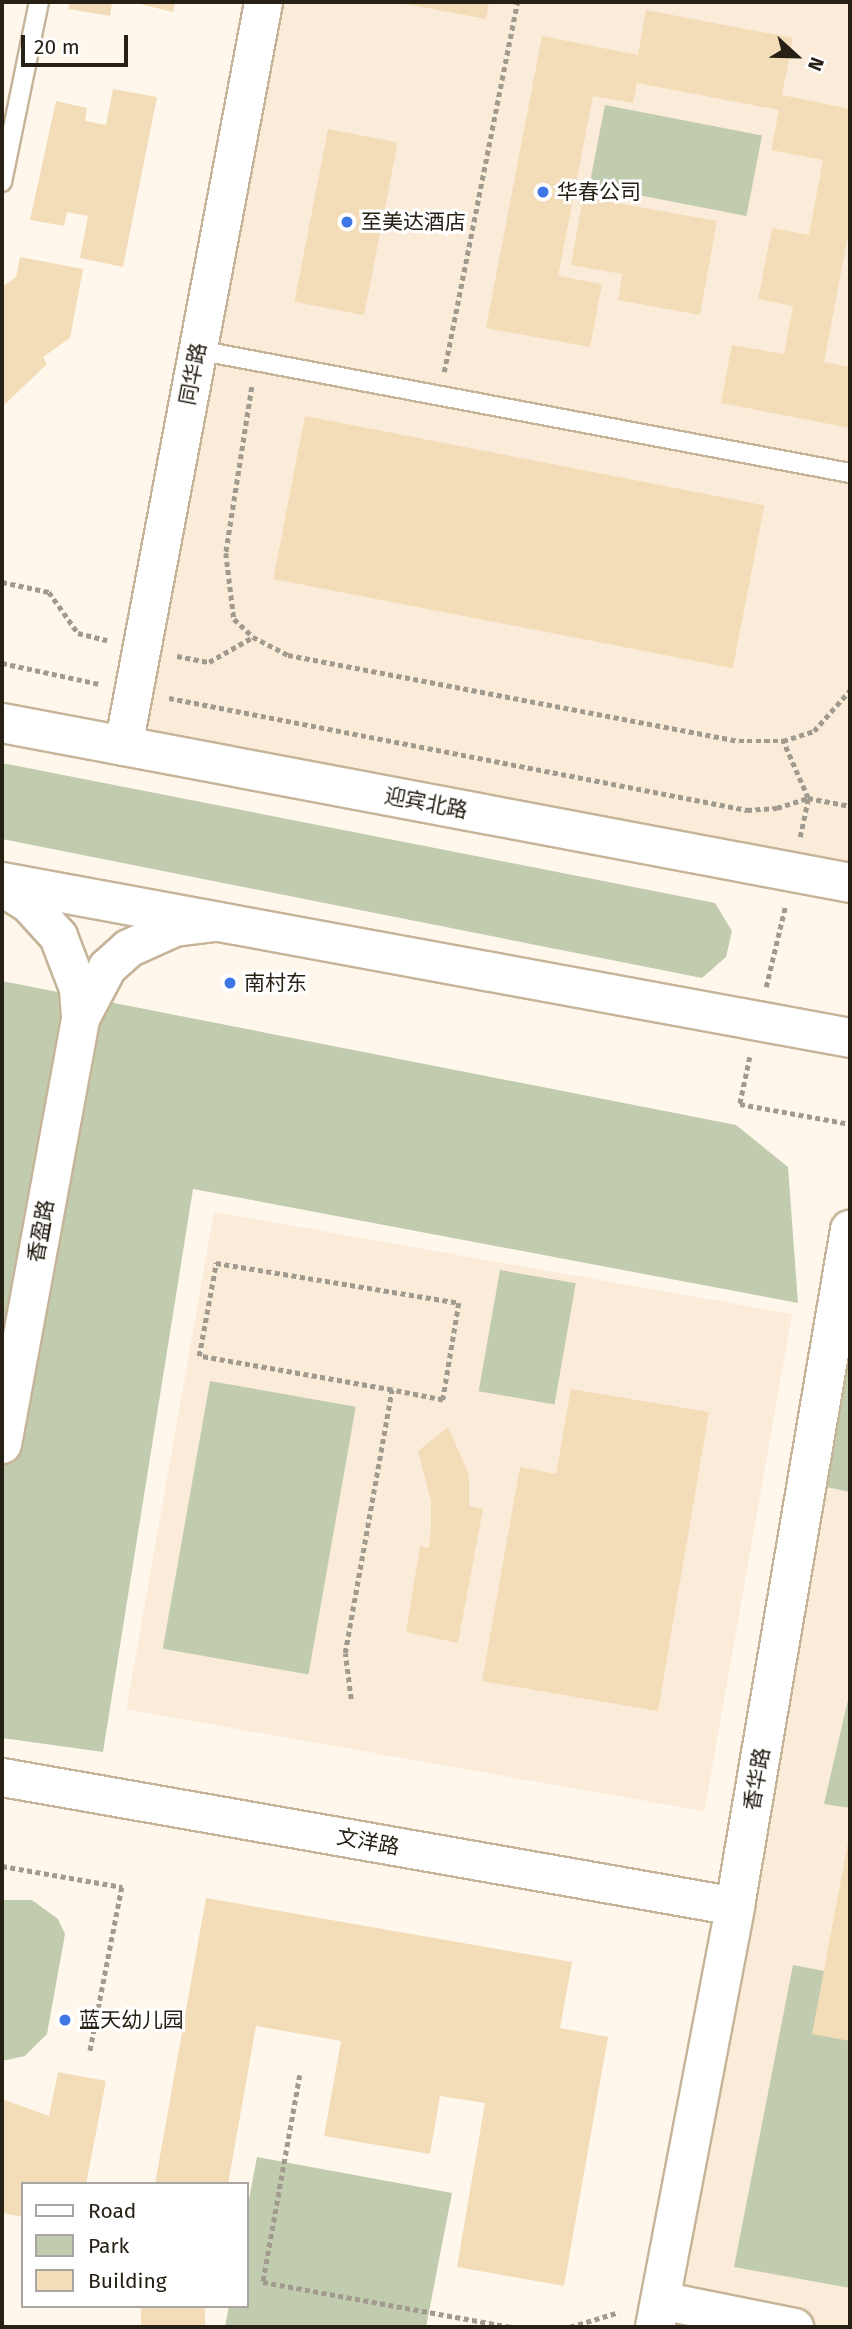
<!DOCTYPE html>
<meta charset="utf-8">
<style>
body{margin:0}
#map{position:relative;width:852px;height:2329px;overflow:hidden;background:#fff7ec;font-family:"Fira Sans","Noto Sans SC",sans-serif}
div>[style]{position:absolute}
.commercial>*{inset:0;background:#fbecd9;transform-origin:0 0}
.green>*{inset:0;background:#c1ccaf;transform-origin:0 0}
.building>*{inset:0;background:#f3dcb8;transform-origin:0 0}
.path>*{height:4.5px;margin-top:-2.25px;transform-origin:0;background:repeating-linear-gradient(90deg,#a19a8f 0 5px,transparent 0 8.5px)}
.roads{filter:drop-shadow(2px 0 #c6b498) drop-shadow(-2px 0 #c6b498) drop-shadow(0 2px #c6b498) drop-shadow(0 -2px #c6b498)}
.service>*{height:18px;margin:-9px;padding:0 9px;transform-origin:9px;border-radius:9px;background:#fff}
.minor>*{height:37px;margin:-18.5px;padding:0 18.5px;transform-origin:18.5px;border-radius:18.5px;background:#fff}
.tertiary>*{height:38px;margin:-19px;padding:0 19px;transform-origin:19px;border-radius:19px;background:#fff}
.primary>*{height:38px;margin:-19px;padding:0 19px;transform-origin:19px;border-radius:19px;background:#fff}
.dots>*{width:19px;height:19px;translate:-50% -50%;box-sizing:border-box;border:4px solid #fff;border-radius:50%}
span{translate:-50% -50%;white-space:nowrap;text-align:center;line-height:1.15;-webkit-text-stroke:6px #fff;paint-order:stroke}
.poi-label{font-size:21px;color:#272015}
.left{translate:0 -50%;text-align:left}
.street-label{font-size:21px;color:#272015}
.frame{position:absolute;inset:0;border:4px solid #272015;pointer-events:none}
.legend{position:absolute;left:21px;top:2182px;width:228px;height:126px;box-sizing:border-box;background:#fff;border:2px solid #a9a6a1;margin:0;padding:9px 12px;list-style:none;font-size:21px;color:#272015}
.legend li{display:flex;align-items:center;gap:14px;height:35px}
.legend b{width:35px;border:2px solid #a9a6a1}
.north{position:absolute;left:761px;top:21px;width:70px;height:70px;-webkit-text-stroke:5px #fff;paint-order:stroke;rotate:112deg;font-size:19px;font-weight:700;line-height:28px;text-align:center;color:#272015}
.north::after{content:'';display:block;margin:auto;width:24px;height:32px;background:#272015;clip-path:polygon(50% 0,100% 100%,50% 72%,0 100%)}
.scale{position:absolute;left:21px;top:35px;width:107px;height:32px;box-sizing:border-box;border:4px solid #272015;border-top:0;padding-left:9px;font-size:21px;line-height:24px;white-space:nowrap;color:#272015;-webkit-text-stroke:5px #fff;paint-order:stroke}
</style>
<div id="map">
<div class="commercial">
<i style="clip-path:polygon(263px 2px,850px 2px,850px 883px,123px 746px)"></i>
<i style="left:214px;top:1212px;width:587px;height:505px;rotate:10deg"></i>
<i style="clip-path:polygon(850px 1233px,850px 2327px,802px 2327px,660px 2299px)"></i>
</div>
<div class="green">
<i style="left:605px;top:105px;width:160px;height:82px;rotate:11deg"></i>
<i style="clip-path:polygon(2px 763px,715px 903px,732px 931px,726px 957px,702px 978px,2px 839px)"></i>
<i style="clip-path:polygon(2px 981px,736px 1125px,788px 1167px,798px 1303px,193px 1189px,103px 1752px,2px 1738px)"></i>
<i style="left:500px;top:1270px;width:77px;height:123px;rotate:10deg"></i>
<i style="clip-path:polygon(850px 1338px,850px 1492px,822px 1486px)"></i>
<i style="left:210px;top:1381px;width:148px;height:272px;rotate:10deg"></i>
<i style="clip-path:polygon(850px 1691px,850px 1808px,824px 1804px)"></i>
<i style="clip-path:polygon(2px 1900px,32px 1900px,58px 1919px,65px 1934px,47px 2034px,25px 2056px,2px 2061px)"></i>
<i style="clip-path:polygon(793px 1965px,850px 1976px,850px 2288px,734px 2267px)"></i>
<i style="clip-path:polygon(257px 2157px,452px 2193px,426px 2327px,225px 2327px,229px 2306px,247px 2306px,247px 2210px)"></i>
</div>
<div class="building">
<i style="clip-path:polygon(70px 2px,112px 2px,110px 16px,68px 9px)"></i>
<i style="clip-path:polygon(132px 2px,175px 2px,173px 12px)"></i>
<i style="clip-path:polygon(395px 2px,489px 2px,486px 19px)"></i>
<i style="clip-path:polygon(646px 10px,793px 38px,782px 95px,850px 109px,850px 225px,824px 362px,850px 367px,850px 428px,721px 403px,732px 345px,784px 354px,793px 306px,758px 299px,772px 228px,809px 235px,823px 160px,771px 150px,779px 110px,637px 83px,633px 103px,593px 96px,558px 276px,602px 284px,590px 347px,486px 328px,542px 36px,638px 55px)"></i>
<i style="clip-path:polygon(113px 89px,157px 97px,123px 267px,80px 258px,88px 216px,67px 212px,64px 226px,30px 220px,56px 101px,87px 108px,85px 121px,106px 125px)"></i>
<i style="left:328px;top:129px;width:71px;height:176px;rotate:11deg"></i>
<i style="clip-path:polygon(583px 197px,717px 221px,700px 315px,618px 300px,622px 274px,571px 265px)"></i>
<i style="clip-path:polygon(20px 257px,83px 269px,70px 338px,43px 357px,47px 364px,2px 407px,2px 287px,16px 277px)"></i>
<i style="left:305px;top:416px;width:468px;height:166px;rotate:11deg"></i>
<i style="clip-path:polygon(571px 1389px,709px 1412px,658px 1711px,482px 1681px,520px 1467px,556px 1474px)"></i>
<i style="clip-path:polygon(448px 1427px,469px 1475px,469px 1506px,483px 1509px,458px 1643px,406px 1632px,420px 1546px,429px 1548px,431px 1527px,431px 1501px,418px 1451px)"></i>
<i style="clip-path:polygon(849px 1837px,850px 1837px,850px 2041px,812px 2034px)"></i>
<i style="clip-path:polygon(206px 1898px,572px 1962px,560px 2028px,608px 2037px,564px 2286px,457px 2267px,485px 2103px,440px 2096px,430px 2154px,324px 2136px,341px 2041px,256px 2026px,228px 2184px,155px 2184px)"></i>
<i style="clip-path:polygon(58px 2072px,106px 2081px,86px 2184px,23px 2184px,23px 2217px,2px 2213px,2px 2099px,49px 2116px)"></i>
<i style="left:141px;top:2306px;width:64px;height:21px"></i>
</div>
<div class="path">
<i style="left:444px;top:372px;width:377px;rotate:-78.8deg"></i>
<i style="left:252px;top:387px;width:168px;rotate:98.9deg"></i>
<i style="left:226px;top:553px;width:66px;rotate:83.1deg"></i>
<i style="left:234px;top:619px;width:26px;rotate:43deg"></i>
<i style="left:253px;top:637px;width:39px;rotate:27deg"></i>
<i style="left:288px;top:655px;width:459px;rotate:10.8deg"></i>
<i style="left:739px;top:741px;width:44px"></i>
<i style="left:783px;top:741px;width:33px;rotate:-18deg"></i>
<i style="left:814px;top:731px;width:55px;rotate:-48.7deg"></i>
<i style="left:2px;top:582px;width:48px;rotate:12deg"></i>
<i style="left:49px;top:592px;width:50px;rotate:54.7deg"></i>
<i style="left:78px;top:633px;width:30px;rotate:14deg"></i>
<i style="left:177px;top:656px;width:33px;rotate:11deg"></i>
<i style="left:209px;top:662px;width:51px;rotate:-29.6deg"></i>
<i style="left:2px;top:663px;width:99px;rotate:12.2deg"></i>
<i style="left:169px;top:698px;width:589px;rotate:10.97deg"></i>
<i style="left:747px;top:810px;width:30px;rotate:-4deg"></i>
<i style="left:777px;top:808px;width:33px;rotate:-18deg"></i>
<i style="left:808px;top:798px;width:62px;rotate:-113.7deg"></i>
<i style="left:800px;top:837px;width:40px;rotate:-78deg"></i>
<i style="left:808px;top:798px;width:43px;rotate:10.8deg"></i>
<i style="left:766px;top:987px;width:82px;rotate:-76.6deg"></i>
<i style="left:750px;top:1057px;width:48px;rotate:102deg"></i>
<i style="left:740px;top:1104px;width:112px;rotate:10.3deg"></i>
<i style="left:351px;top:1699px;width:46px;rotate:-97.4deg"></i>
<i style="left:345px;top:1653px;width:267px;rotate:-79.9deg"></i>
<i style="left:392px;top:1390px;width:196px;rotate:-170deg"></i>
<i style="left:199px;top:1356px;width:95px;rotate:-79.6deg"></i>
<i style="left:216px;top:1263px;width:246px;rotate:9.3deg"></i>
<i style="left:459px;top:1303px;width:98px;rotate:99.4deg"></i>
<i style="left:443px;top:1400px;width:52px;rotate:-168.9deg"></i>
<i style="left:2px;top:1866px;width:122px;rotate:9.9deg"></i>
<i style="left:122px;top:1887px;width:167px;rotate:101deg"></i>
<i style="left:300px;top:2075px;width:210px;rotate:100.1deg"></i>
<i style="left:263px;top:2282px;width:252px;rotate:10.3deg"></i>
<i style="left:570px;top:2327px;width:51px;rotate:-17deg"></i>
</div>
<div class="roads">
<div class="service">
<i style="left:2px;top:182px;width:184px;rotate:-78.4deg"></i>
<i style="left:197px;top:350px;width:664px;rotate:10.67deg"></i>
</div>
<div class="minor">
<i style="left:123px;top:746px;width:757px;rotate:-79.34deg"></i>
<i style="left:2px;top:887px;width:31px;rotate:32deg"></i>
<i style="left:28px;top:903px;width:45px;rotate:47.7deg"></i>
<i style="left:58px;top:936px;width:56px;rotate:69deg"></i>
<i style="left:78px;top:988px;width:30px;rotate:86deg"></i>
<i style="left:80px;top:1018px;width:58px;rotate:-62.1deg"></i>
<i style="left:107px;top:967px;width:28px;rotate:-42deg"></i>
<i style="left:128px;top:948px;width:51px;rotate:-24.5deg"></i>
<i style="left:174px;top:927px;width:39px;rotate:-7deg"></i>
<i style="left:2px;top:1444px;width:433px;rotate:-79.6deg"></i>
<i style="left:2px;top:1777px;width:744px;rotate:9.98deg"></i>
<i style="left:660px;top:2300px;width:137px;rotate:11.4deg"></i>
</div>
<div class="tertiary">
<i style="left:655px;top:2327px;width:429px;rotate:-79.2deg"></i>
<i style="left:735px;top:1906px;width:686px;rotate:-80.35deg"></i>
</div>
<div class="primary">
<i style="left:2px;top:723px;width:863px;rotate:10.68deg"></i>
<i style="left:2px;top:882px;width:862px;rotate:10.42deg"></i>
</div>
</div>
<div class="dots">
<i style="left:543px;top:192px;background:#3f76e6"></i>
<i style="left:347px;top:222px;background:#3f76e6"></i>
<i style="left:230px;top:983px;background:#3f76e6"></i>
<i style="left:65px;top:2020px;background:#3f76e6"></i>
</div>
<div class="poi-label">
<span class="left" style="left:557px;top:192px">华春公司</span>
<span class="left" style="left:361px;top:222px">至美达酒店</span>
<span class="left" style="left:244px;top:983px">南村东</span>
<span class="left" style="left:79px;top:2020px">蓝天幼儿园</span>
</div>
<div class="street-label">
<span style="left:193px;top:374px;rotate:-79deg">同华路</span>
<span style="left:426px;top:803px;rotate:11deg">迎宾北路</span>
<span style="left:41px;top:1231px;rotate:-80deg">香盈路</span>
<span style="left:757px;top:1779px;rotate:-80deg">香华路</span>
<span style="left:368px;top:1842px;rotate:10deg">文洋路</span>
</div>
<div class="frame"></div>
<ul class="legend">
<li><b style="height:9px;background:#fff"></b>Road</li>
<li><b style="height:19px;background:#c1ccaf"></b>Park</li>
<li><b style="height:19px;background:#f3dcb8"></b>Building</li>
</ul>
<div class="north">N</div>
<div class="scale">20 m</div>
</div>
